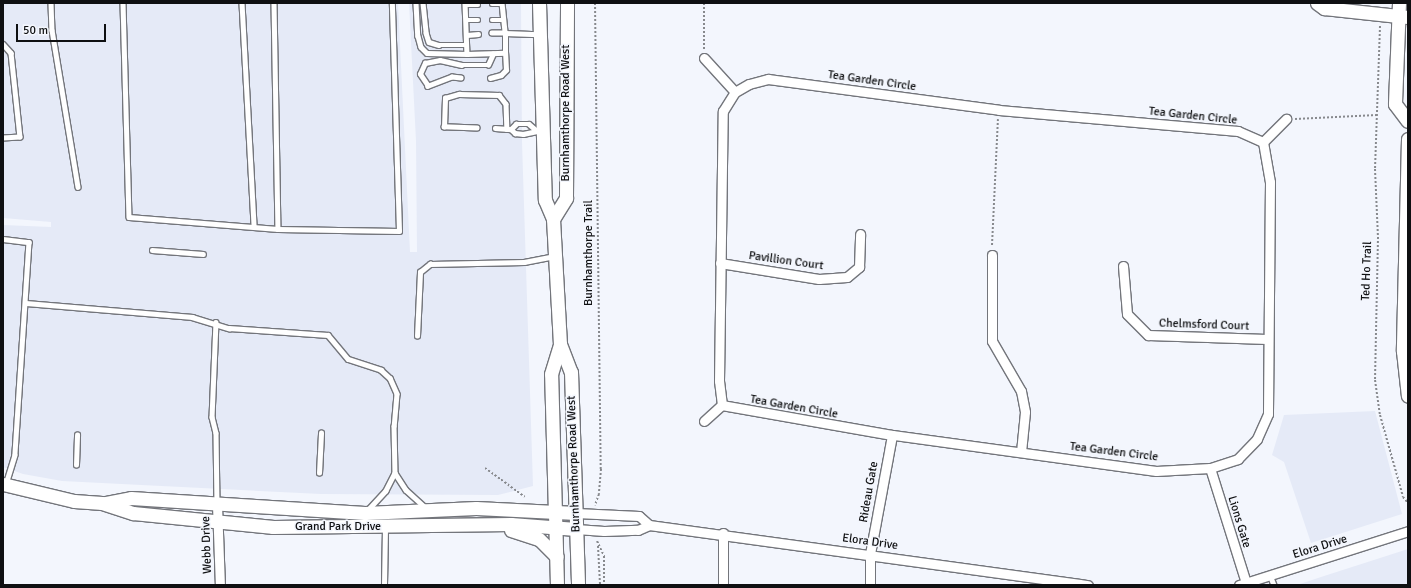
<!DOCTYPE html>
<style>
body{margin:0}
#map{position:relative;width:1411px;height:588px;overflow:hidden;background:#f3f6fd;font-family:Signika,sans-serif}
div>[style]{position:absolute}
.built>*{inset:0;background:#e5eaf7}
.path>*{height:2px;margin-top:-1px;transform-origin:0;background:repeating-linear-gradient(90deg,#87898d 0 2px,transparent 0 4px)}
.roads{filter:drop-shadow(1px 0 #73757b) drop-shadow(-1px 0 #73757b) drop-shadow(0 1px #73757b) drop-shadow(0 -1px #73757b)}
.lane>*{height:4.5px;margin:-2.25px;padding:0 2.25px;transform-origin:2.25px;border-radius:2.25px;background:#fff}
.street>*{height:9px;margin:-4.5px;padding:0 4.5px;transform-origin:4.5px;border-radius:4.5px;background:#fff}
.secondary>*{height:13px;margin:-6.5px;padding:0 6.5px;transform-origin:6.5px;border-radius:6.5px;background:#fff}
span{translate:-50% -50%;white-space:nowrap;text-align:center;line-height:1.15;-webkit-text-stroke:3px #f3f6fd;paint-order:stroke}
.street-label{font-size:12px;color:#0f1012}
.frame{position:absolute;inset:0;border:4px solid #0f1012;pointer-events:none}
.scale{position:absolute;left:16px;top:24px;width:90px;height:18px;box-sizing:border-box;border:2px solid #0f1012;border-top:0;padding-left:5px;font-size:12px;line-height:14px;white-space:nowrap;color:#0f1012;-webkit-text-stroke:3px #f3f6fd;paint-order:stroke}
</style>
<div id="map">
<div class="built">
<i style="clip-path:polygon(3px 3px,398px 3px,410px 252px,417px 252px,416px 141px,409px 3px,521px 3px,522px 142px,533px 486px,498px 495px,321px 494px,62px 481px,23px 474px,3px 467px,3px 225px,51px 227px,51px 222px,3px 218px)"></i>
<i style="clip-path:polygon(1375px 411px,1402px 514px,1311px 543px,1284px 462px,1272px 455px,1284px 415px)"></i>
<i style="clip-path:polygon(1408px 549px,1408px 585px,1297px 585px,1321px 577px)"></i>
</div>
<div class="path">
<i style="left:595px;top:3px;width:466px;rotate:89.3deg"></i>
<i style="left:601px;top:469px;width:25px;rotate:95deg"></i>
<i style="left:599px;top:494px;width:12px;rotate:110deg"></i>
<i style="left:704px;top:3px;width:46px;rotate:90deg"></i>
<i style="left:1380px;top:26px;width:143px;rotate:92deg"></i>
<i style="left:1375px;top:169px;width:68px;rotate:87.5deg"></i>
<i style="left:1378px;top:237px;width:143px;rotate:91.2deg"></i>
<i style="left:1375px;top:380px;width:35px;rotate:82deg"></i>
<i style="left:1380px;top:415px;width:85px;rotate:74.3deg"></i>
<i style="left:1403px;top:497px;width:8px;rotate:50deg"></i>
<i style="left:1295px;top:119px;width:82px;rotate:-2.8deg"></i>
<i style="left:992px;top:245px;width:126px;rotate:-87.3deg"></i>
<i style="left:485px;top:468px;width:49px;rotate:35.9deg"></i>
<i style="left:597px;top:541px;width:17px;rotate:65deg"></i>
<i style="left:604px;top:556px;width:29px;rotate:90deg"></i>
<i style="left:598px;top:546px;width:39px;rotate:87deg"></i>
</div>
<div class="roads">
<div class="lane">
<i style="left:51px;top:3px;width:27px;rotate:88deg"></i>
<i style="left:52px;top:30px;width:159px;rotate:80.6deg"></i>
<i style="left:123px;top:3px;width:214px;rotate:88.4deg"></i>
<i style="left:129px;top:217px;width:149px;rotate:4.6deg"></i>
<i style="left:278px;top:229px;width:121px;rotate:0.9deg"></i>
<i style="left:399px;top:231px;width:228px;rotate:-91.8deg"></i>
<i style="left:242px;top:3px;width:224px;rotate:86.9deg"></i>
<i style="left:274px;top:3px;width:226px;rotate:89deg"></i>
<i style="left:416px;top:3px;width:33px;rotate:87deg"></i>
<i style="left:418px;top:36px;width:11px;rotate:75deg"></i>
<i style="left:421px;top:47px;width:8px;rotate:45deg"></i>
<i style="left:427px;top:53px;width:40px;rotate:1.4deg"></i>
<i style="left:423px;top:3px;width:30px;rotate:84deg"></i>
<i style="left:426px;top:33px;width:9px;rotate:72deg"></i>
<i style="left:429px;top:42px;width:10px;rotate:17deg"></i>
<i style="left:439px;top:45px;width:28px"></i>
<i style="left:465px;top:3px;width:51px;rotate:87.8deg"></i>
<i style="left:467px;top:54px;width:38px;rotate:-2deg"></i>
<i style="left:505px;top:53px;width:20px;rotate:-90deg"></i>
<i style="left:505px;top:33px;width:13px;rotate:180deg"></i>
<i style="left:502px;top:3px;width:30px;rotate:84deg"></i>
<i style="left:505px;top:33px;width:33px;rotate:2deg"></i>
<i style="left:492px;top:4px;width:10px"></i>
<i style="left:465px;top:5px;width:13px"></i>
<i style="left:466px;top:20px;width:12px"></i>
<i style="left:492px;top:20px;width:12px"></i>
<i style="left:467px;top:35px;width:11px;rotate:-5deg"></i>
<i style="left:3px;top:44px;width:12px;rotate:48deg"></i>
<i style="left:11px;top:53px;width:84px;rotate:83.9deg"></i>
<i style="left:20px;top:137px;width:17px;rotate:177deg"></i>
<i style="left:461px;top:78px;width:9px;rotate:-174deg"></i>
<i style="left:452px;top:77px;width:26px;rotate:159deg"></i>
<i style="left:428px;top:86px;width:14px;rotate:-124deg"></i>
<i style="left:420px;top:74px;width:12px;rotate:-66deg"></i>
<i style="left:425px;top:63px;width:15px;rotate:-11deg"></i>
<i style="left:440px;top:60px;width:22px;rotate:13deg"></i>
<i style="left:461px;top:65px;width:27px"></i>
<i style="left:488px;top:65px;width:12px;rotate:-66deg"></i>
<i style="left:490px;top:78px;width:11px;rotate:-15deg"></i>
<i style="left:501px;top:75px;width:7px;rotate:-45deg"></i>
<i style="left:506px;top:70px;width:17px;rotate:-93deg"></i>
<i style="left:477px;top:128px;width:33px;rotate:-178deg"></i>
<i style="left:444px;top:127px;width:29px;rotate:-88deg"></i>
<i style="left:445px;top:98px;width:15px;rotate:-16deg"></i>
<i style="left:459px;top:94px;width:40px;rotate:1.4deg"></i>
<i style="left:499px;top:95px;width:11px;rotate:52deg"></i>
<i style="left:506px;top:104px;width:25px;rotate:88deg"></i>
<i style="left:495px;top:128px;width:16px;rotate:4deg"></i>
<i style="left:511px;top:129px;width:6px;rotate:45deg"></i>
<i style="left:515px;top:133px;width:8px;rotate:7deg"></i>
<i style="left:523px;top:134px;width:19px;rotate:-12deg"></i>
<i style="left:511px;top:129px;width:7px;rotate:-45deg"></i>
<i style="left:516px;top:124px;width:13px"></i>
<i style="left:529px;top:124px;width:9px;rotate:41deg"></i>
<i style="left:3px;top:239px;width:26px;rotate:7deg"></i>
<i style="left:29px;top:242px;width:213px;rotate:93.8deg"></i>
<i style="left:15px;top:455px;width:30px;rotate:107deg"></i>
<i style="left:152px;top:250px;width:51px;rotate:4.5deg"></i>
<i style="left:26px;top:303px;width:167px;rotate:4.8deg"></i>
<i style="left:192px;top:317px;width:39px;rotate:17deg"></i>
<i style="left:229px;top:328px;width:99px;rotate:4deg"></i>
<i style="left:328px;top:335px;width:31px;rotate:50deg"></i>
<i style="left:348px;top:359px;width:35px;rotate:18deg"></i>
<i style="left:381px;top:370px;width:12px;rotate:42deg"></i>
<i style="left:390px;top:378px;width:17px;rotate:66deg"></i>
<i style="left:397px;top:394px;width:32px;rotate:95deg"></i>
<i style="left:394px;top:426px;width:47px;rotate:88.8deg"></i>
<i style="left:395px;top:473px;width:20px;rotate:117deg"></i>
<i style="left:386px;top:491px;width:26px;rotate:133deg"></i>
<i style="left:216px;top:322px;width:95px;rotate:92.4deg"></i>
<i style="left:212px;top:417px;width:16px;rotate:76deg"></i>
<i style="left:216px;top:433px;width:69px;rotate:89.2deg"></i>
<i style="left:417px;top:336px;width:64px;rotate:-87.3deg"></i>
<i style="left:420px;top:272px;width:13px;rotate:-39deg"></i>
<i style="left:430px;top:264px;width:94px;rotate:-1.2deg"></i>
<i style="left:524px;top:262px;width:31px;rotate:-11deg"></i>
<i style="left:76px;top:465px;width:30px;rotate:-88deg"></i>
<i style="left:319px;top:473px;width:40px;rotate:-87.1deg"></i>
<i style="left:395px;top:473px;width:20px;rotate:57deg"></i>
<i style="left:406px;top:490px;width:25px;rotate:42deg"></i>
<i style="left:1270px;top:575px;width:11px;rotate:68deg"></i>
<i style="left:384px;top:585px;width:58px;rotate:-89deg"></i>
</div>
<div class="street">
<i style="left:704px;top:58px;width:46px;rotate:47.6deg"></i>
<i style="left:768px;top:79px;width:233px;rotate:7.6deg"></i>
<i style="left:999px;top:110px;width:240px;rotate:5deg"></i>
<i style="left:1238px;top:131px;width:27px;rotate:24deg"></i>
<i style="left:1263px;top:142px;width:41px;rotate:80.1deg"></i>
<i style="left:1270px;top:182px;width:232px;rotate:90.5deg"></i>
<i style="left:1268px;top:414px;width:27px;rotate:114deg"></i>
<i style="left:1257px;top:439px;width:28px;rotate:134deg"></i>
<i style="left:1238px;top:459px;width:29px;rotate:162deg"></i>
<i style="left:1210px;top:468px;width:54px;rotate:176.8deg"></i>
<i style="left:1156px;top:471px;width:266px;rotate:-172.2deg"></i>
<i style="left:892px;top:435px;width:173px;rotate:-170deg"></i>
<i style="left:722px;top:405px;width:24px;rotate:-97deg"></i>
<i style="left:719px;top:381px;width:270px;rotate:-89.2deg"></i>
<i style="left:723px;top:111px;width:22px;rotate:-58deg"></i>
<i style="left:735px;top:92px;width:16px;rotate:-30deg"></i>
<i style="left:749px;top:84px;width:20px;rotate:-15deg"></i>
<i style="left:1263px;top:142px;width:33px;rotate:-45deg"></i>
<i style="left:992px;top:255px;width:86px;rotate:90deg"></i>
<i style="left:992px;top:341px;width:58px;rotate:59.9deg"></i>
<i style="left:1021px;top:391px;width:21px;rotate:79deg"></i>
<i style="left:1025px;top:412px;width:40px;rotate:95.7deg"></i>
<i style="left:720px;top:263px;width:100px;rotate:9.2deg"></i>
<i style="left:819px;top:279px;width:28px;rotate:-4deg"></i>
<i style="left:847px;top:277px;width:16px;rotate:-40deg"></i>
<i style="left:859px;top:267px;width:33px;rotate:-88deg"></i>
<i style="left:1123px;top:266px;width:48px;rotate:85.2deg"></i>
<i style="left:1127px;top:314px;width:30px;rotate:45deg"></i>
<i style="left:1148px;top:335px;width:119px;rotate:1.9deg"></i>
<i style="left:704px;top:421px;width:24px;rotate:-42deg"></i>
<i style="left:1210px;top:468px;width:121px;rotate:72.6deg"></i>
<i style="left:217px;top:505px;width:80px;rotate:87.9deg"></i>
<i style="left:576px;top:513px;width:63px;rotate:2.7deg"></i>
<i style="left:639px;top:516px;width:13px;rotate:42deg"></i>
<i style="left:576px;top:529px;width:28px;rotate:4deg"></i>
<i style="left:604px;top:531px;width:34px;rotate:-2deg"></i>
<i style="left:638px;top:530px;width:12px;rotate:-24deg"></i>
<i style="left:649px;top:525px;width:443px;rotate:7.8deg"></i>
<i style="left:723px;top:585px;width:52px;rotate:-90deg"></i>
<i style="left:870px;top:585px;width:31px;rotate:-90deg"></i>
<i style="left:870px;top:554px;width:121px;rotate:-79.5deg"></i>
<i style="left:1239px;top:585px;width:177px;rotate:-17.7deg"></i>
</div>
<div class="secondary">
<i style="left:539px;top:3px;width:197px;rotate:88.3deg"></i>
<i style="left:545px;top:200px;width:21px;rotate:67deg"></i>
<i style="left:553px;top:219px;width:125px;rotate:86.8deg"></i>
<i style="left:560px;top:344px;width:30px;rotate:69deg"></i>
<i style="left:571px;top:372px;width:213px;rotate:88.1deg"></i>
<i style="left:1317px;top:3px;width:9px;rotate:36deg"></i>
<i style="left:1324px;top:8px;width:84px;rotate:6.1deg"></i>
<i style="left:1399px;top:3px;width:101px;rotate:92.3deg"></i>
<i style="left:1395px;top:104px;width:21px;rotate:53deg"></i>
<i style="left:1408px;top:139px;width:212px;rotate:91.4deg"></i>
<i style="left:1403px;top:351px;width:45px;rotate:83.7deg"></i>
<i style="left:553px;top:219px;width:25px;rotate:-58deg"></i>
<i style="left:566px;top:198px;width:195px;rotate:-89.7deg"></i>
<i style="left:3px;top:484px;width:73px;rotate:13.5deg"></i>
<i style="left:74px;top:501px;width:28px;rotate:4deg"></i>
<i style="left:102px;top:503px;width:33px;rotate:18deg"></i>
<i style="left:133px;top:513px;width:141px;rotate:5.7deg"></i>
<i style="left:273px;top:527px;width:238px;rotate:-0.7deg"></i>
<i style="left:511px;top:524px;width:65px;rotate:4.4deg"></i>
<i style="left:106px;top:503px;width:25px;rotate:-11deg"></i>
<i style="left:131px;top:498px;width:234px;rotate:3.7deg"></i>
<i style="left:365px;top:513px;width:111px;rotate:-2.6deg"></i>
<i style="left:476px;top:508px;width:100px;rotate:2.9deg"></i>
<i style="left:511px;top:530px;width:29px;rotate:18deg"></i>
<i style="left:539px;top:539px;width:25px;rotate:45deg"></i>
<i style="left:557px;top:585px;width:211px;rotate:-91.6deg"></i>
<i style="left:551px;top:374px;width:31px;rotate:-73deg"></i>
</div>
</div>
<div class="street-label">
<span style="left:872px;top:81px;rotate:8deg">Tea Garden Circle</span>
<span style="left:566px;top:113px;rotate:-90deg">Burnhamthorpe Road West</span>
<span style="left:1193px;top:116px;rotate:6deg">Tea Garden Circle</span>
<span style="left:589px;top:253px;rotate:-90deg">Burnhamthorpe Trail</span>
<span style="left:786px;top:261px;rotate:8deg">Pavillion Court</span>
<span style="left:1367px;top:271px;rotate:-88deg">Ted Ho Trail</span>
<span style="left:1204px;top:325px;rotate:2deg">Chelmsford Court</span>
<span style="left:794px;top:407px;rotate:10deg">Tea Garden Circle</span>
<span style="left:1114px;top:452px;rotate:7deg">Tea Garden Circle</span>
<span style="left:574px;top:464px;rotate:-92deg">Burnhamthorpe Road West</span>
<span style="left:869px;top:492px;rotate:-80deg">Rideau Gate</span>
<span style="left:1239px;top:522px;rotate:73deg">Lions Gate</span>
<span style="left:338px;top:527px">Grand Park Drive</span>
<span style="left:870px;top:542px;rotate:8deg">Elora Drive</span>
<span style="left:207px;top:545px;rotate:-92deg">Webb Drive</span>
<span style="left:1320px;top:547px;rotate:-17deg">Elora Drive</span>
</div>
<div class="frame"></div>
<div class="scale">50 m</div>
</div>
